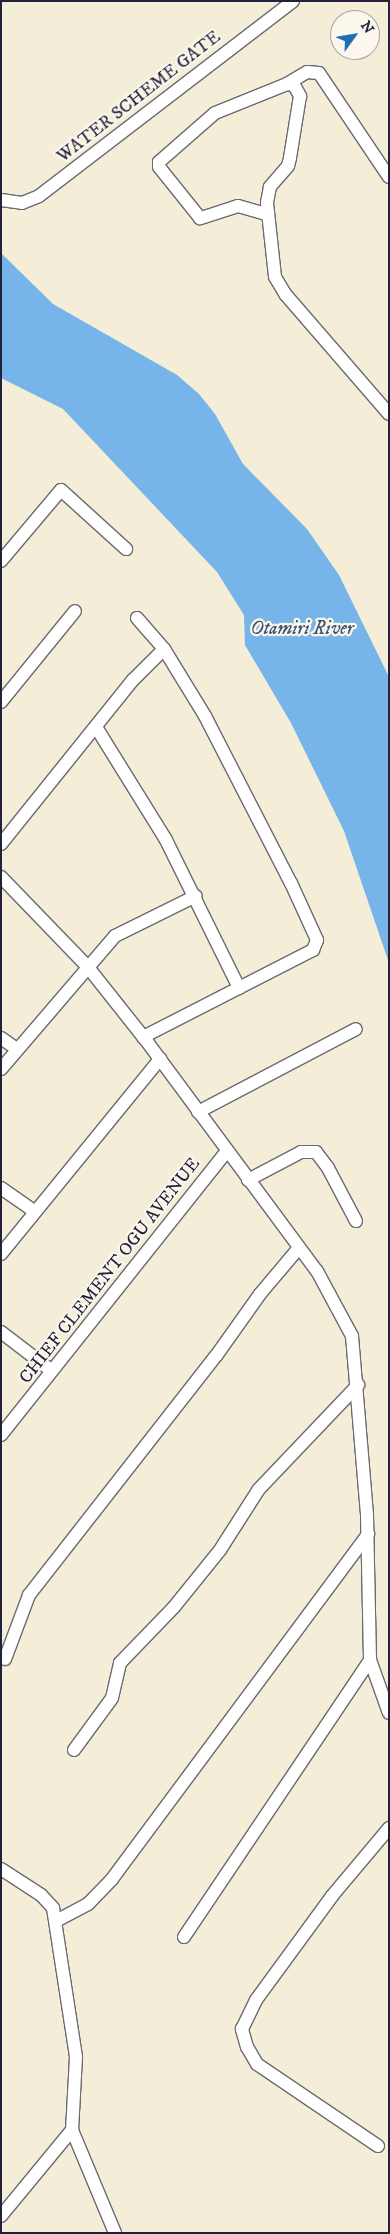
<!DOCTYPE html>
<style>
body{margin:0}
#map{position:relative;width:390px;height:2234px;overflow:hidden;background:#f4edd7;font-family:"IM FELL DW Pica",serif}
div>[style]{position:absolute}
.water>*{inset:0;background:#76b4e9}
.roads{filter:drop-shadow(1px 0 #6c6972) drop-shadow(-1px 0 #6c6972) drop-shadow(0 1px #6c6972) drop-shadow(0 -1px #6c6972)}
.minor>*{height:12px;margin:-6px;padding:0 6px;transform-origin:6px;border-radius:6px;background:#fff}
span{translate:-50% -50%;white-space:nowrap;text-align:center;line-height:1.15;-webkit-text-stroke:4.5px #fbf7ec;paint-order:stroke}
.street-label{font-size:18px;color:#22223b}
.water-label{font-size:19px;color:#3f5578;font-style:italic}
.frame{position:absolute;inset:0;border:2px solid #22223b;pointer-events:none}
.north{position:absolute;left:330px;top:10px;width:50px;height:50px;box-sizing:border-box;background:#fbf7ec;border:1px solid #a4a2a5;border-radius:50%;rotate:58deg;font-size:14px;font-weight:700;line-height:20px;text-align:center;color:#22223b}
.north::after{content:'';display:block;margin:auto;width:18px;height:22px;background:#1f6fb2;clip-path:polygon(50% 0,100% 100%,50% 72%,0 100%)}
</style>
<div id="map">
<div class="water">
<i style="clip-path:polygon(1px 253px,53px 304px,177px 375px,199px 394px,215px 414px,243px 464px,307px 529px,339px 575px,389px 677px,389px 963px,344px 831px,291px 723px,245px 645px,244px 615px,217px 572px,63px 409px,1px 378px)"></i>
</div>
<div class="roads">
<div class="minor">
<i style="left:287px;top:84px;width:23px;rotate:-31deg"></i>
<i style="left:307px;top:72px;width:12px;rotate:5deg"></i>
<i style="left:319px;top:73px;width:125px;rotate:56.1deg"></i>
<i style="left:1px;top:200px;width:21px;rotate:8deg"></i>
<i style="left:22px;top:203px;width:18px;rotate:-22deg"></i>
<i style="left:39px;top:196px;width:320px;rotate:-37.5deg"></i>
<i style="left:266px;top:214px;width:29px;rotate:-164deg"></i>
<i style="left:238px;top:206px;width:40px;rotate:162deg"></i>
<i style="left:200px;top:218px;width:65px;rotate:-128.8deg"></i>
<i style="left:159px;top:167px;width:5px;rotate:-90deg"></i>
<i style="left:159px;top:162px;width:74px;rotate:-41.2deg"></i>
<i style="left:215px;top:113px;width:78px;rotate:-21.9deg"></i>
<i style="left:287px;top:84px;width:7px;rotate:8deg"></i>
<i style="left:294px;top:85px;width:13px;rotate:61deg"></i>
<i style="left:300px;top:96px;width:63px;rotate:99.2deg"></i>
<i style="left:290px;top:158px;width:8px;rotate:104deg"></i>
<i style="left:288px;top:166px;width:28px;rotate:131deg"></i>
<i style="left:270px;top:187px;width:16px;rotate:101deg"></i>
<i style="left:267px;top:203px;width:74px;rotate:83.8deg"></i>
<i style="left:275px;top:277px;width:21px;rotate:59deg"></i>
<i style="left:286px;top:295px;width:157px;rotate:49.1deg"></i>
<i style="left:1px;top:561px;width:93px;rotate:-49.8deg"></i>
<i style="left:61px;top:490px;width:88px;rotate:42.2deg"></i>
<i style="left:137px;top:618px;width:41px;rotate:48.9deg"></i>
<i style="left:164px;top:649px;width:79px;rotate:58.5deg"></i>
<i style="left:205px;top:716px;width:188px;rotate:62.8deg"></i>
<i style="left:291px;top:883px;width:63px;rotate:65.5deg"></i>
<i style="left:317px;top:940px;width:11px;rotate:112deg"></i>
<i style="left:313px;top:950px;width:191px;rotate:152.9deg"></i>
<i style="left:1px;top:702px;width:117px;rotate:-50.9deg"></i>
<i style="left:96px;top:727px;width:133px;rotate:58.2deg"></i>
<i style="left:166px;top:840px;width:165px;rotate:63.7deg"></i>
<i style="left:1px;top:844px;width:211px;rotate:-51.2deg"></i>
<i style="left:133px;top:680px;width:44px;rotate:-45deg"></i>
<i style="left:1px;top:877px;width:124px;rotate:46deg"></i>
<i style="left:87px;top:966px;width:98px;rotate:51.6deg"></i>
<i style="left:148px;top:1043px;width:284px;rotate:53.5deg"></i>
<i style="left:317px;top:1271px;width:74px;rotate:61.7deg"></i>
<i style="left:352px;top:1336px;width:181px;rotate:85.2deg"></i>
<i style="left:367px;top:1516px;width:144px;rotate:88.8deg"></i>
<i style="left:370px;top:1660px;width:56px;rotate:70.3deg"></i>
<i style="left:1px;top:1038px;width:19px;rotate:35deg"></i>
<i style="left:1px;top:1069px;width:175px;rotate:-49.4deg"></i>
<i style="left:115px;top:936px;width:90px;rotate:-26.3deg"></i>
<i style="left:198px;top:1112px;width:178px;rotate:-27.7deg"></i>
<i style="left:248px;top:1180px;width:60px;rotate:-27.8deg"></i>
<i style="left:301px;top:1152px;width:15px"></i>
<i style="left:316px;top:1152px;width:20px;rotate:53deg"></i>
<i style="left:328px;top:1168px;width:60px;rotate:62.2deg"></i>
<i style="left:1px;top:1188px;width:40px;rotate:34.9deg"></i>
<i style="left:1px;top:1254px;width:252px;rotate:-50.8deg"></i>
<i style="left:1px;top:1332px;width:64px;rotate:37.4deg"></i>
<i style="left:1px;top:1435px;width:363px;rotate:-51.5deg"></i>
<i style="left:5px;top:1659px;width:68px;rotate:-69.4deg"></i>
<i style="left:29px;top:1595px;width:303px;rotate:-52deg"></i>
<i style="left:216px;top:1356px;width:76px;rotate:-54.6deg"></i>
<i style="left:260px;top:1294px;width:59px;rotate:-49.8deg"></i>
<i style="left:74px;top:1750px;width:64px;rotate:-53.8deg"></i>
<i style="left:112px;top:1698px;width:36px;rotate:-77deg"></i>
<i style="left:120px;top:1663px;width:78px;rotate:-46deg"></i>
<i style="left:174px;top:1607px;width:73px;rotate:-51.1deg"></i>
<i style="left:220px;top:1550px;width:72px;rotate:-57.4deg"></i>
<i style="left:259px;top:1489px;width:144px;rotate:-46.4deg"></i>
<i style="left:1px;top:1869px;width:48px;rotate:33deg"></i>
<i style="left:41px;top:1895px;width:18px;rotate:47deg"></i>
<i style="left:53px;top:1908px;width:151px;rotate:81.2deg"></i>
<i style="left:76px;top:2057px;width:73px;rotate:93.1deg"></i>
<i style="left:56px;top:1921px;width:36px;rotate:-28deg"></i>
<i style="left:88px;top:1904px;width:35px;rotate:-46deg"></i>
<i style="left:112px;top:1879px;width:430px;rotate:-53.4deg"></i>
<i style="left:184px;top:1937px;width:334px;rotate:-56.1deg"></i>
<i style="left:378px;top:2146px;width:146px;rotate:-145.9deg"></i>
<i style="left:257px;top:2064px;width:20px;rotate:-120deg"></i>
<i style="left:247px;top:2047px;width:19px;rotate:-106deg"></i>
<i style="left:242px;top:2029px;width:32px;rotate:-64deg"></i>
<i style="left:256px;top:2000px;width:129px;rotate:-53.8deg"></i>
<i style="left:332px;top:1896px;width:89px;rotate:-50deg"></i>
<i style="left:1px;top:2216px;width:112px;rotate:-50.5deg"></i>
<i style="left:72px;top:2130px;width:112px;rotate:67.3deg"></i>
</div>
</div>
<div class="street-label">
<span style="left:139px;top:97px;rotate:-38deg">WATER SCHEME GATE</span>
<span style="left:110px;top:1271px;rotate:-52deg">CHIEF CLEMENT OGU AVENUE</span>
</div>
<div class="water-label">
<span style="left:302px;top:629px">Otamiri River</span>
</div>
<div class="frame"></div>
<div class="north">N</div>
</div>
